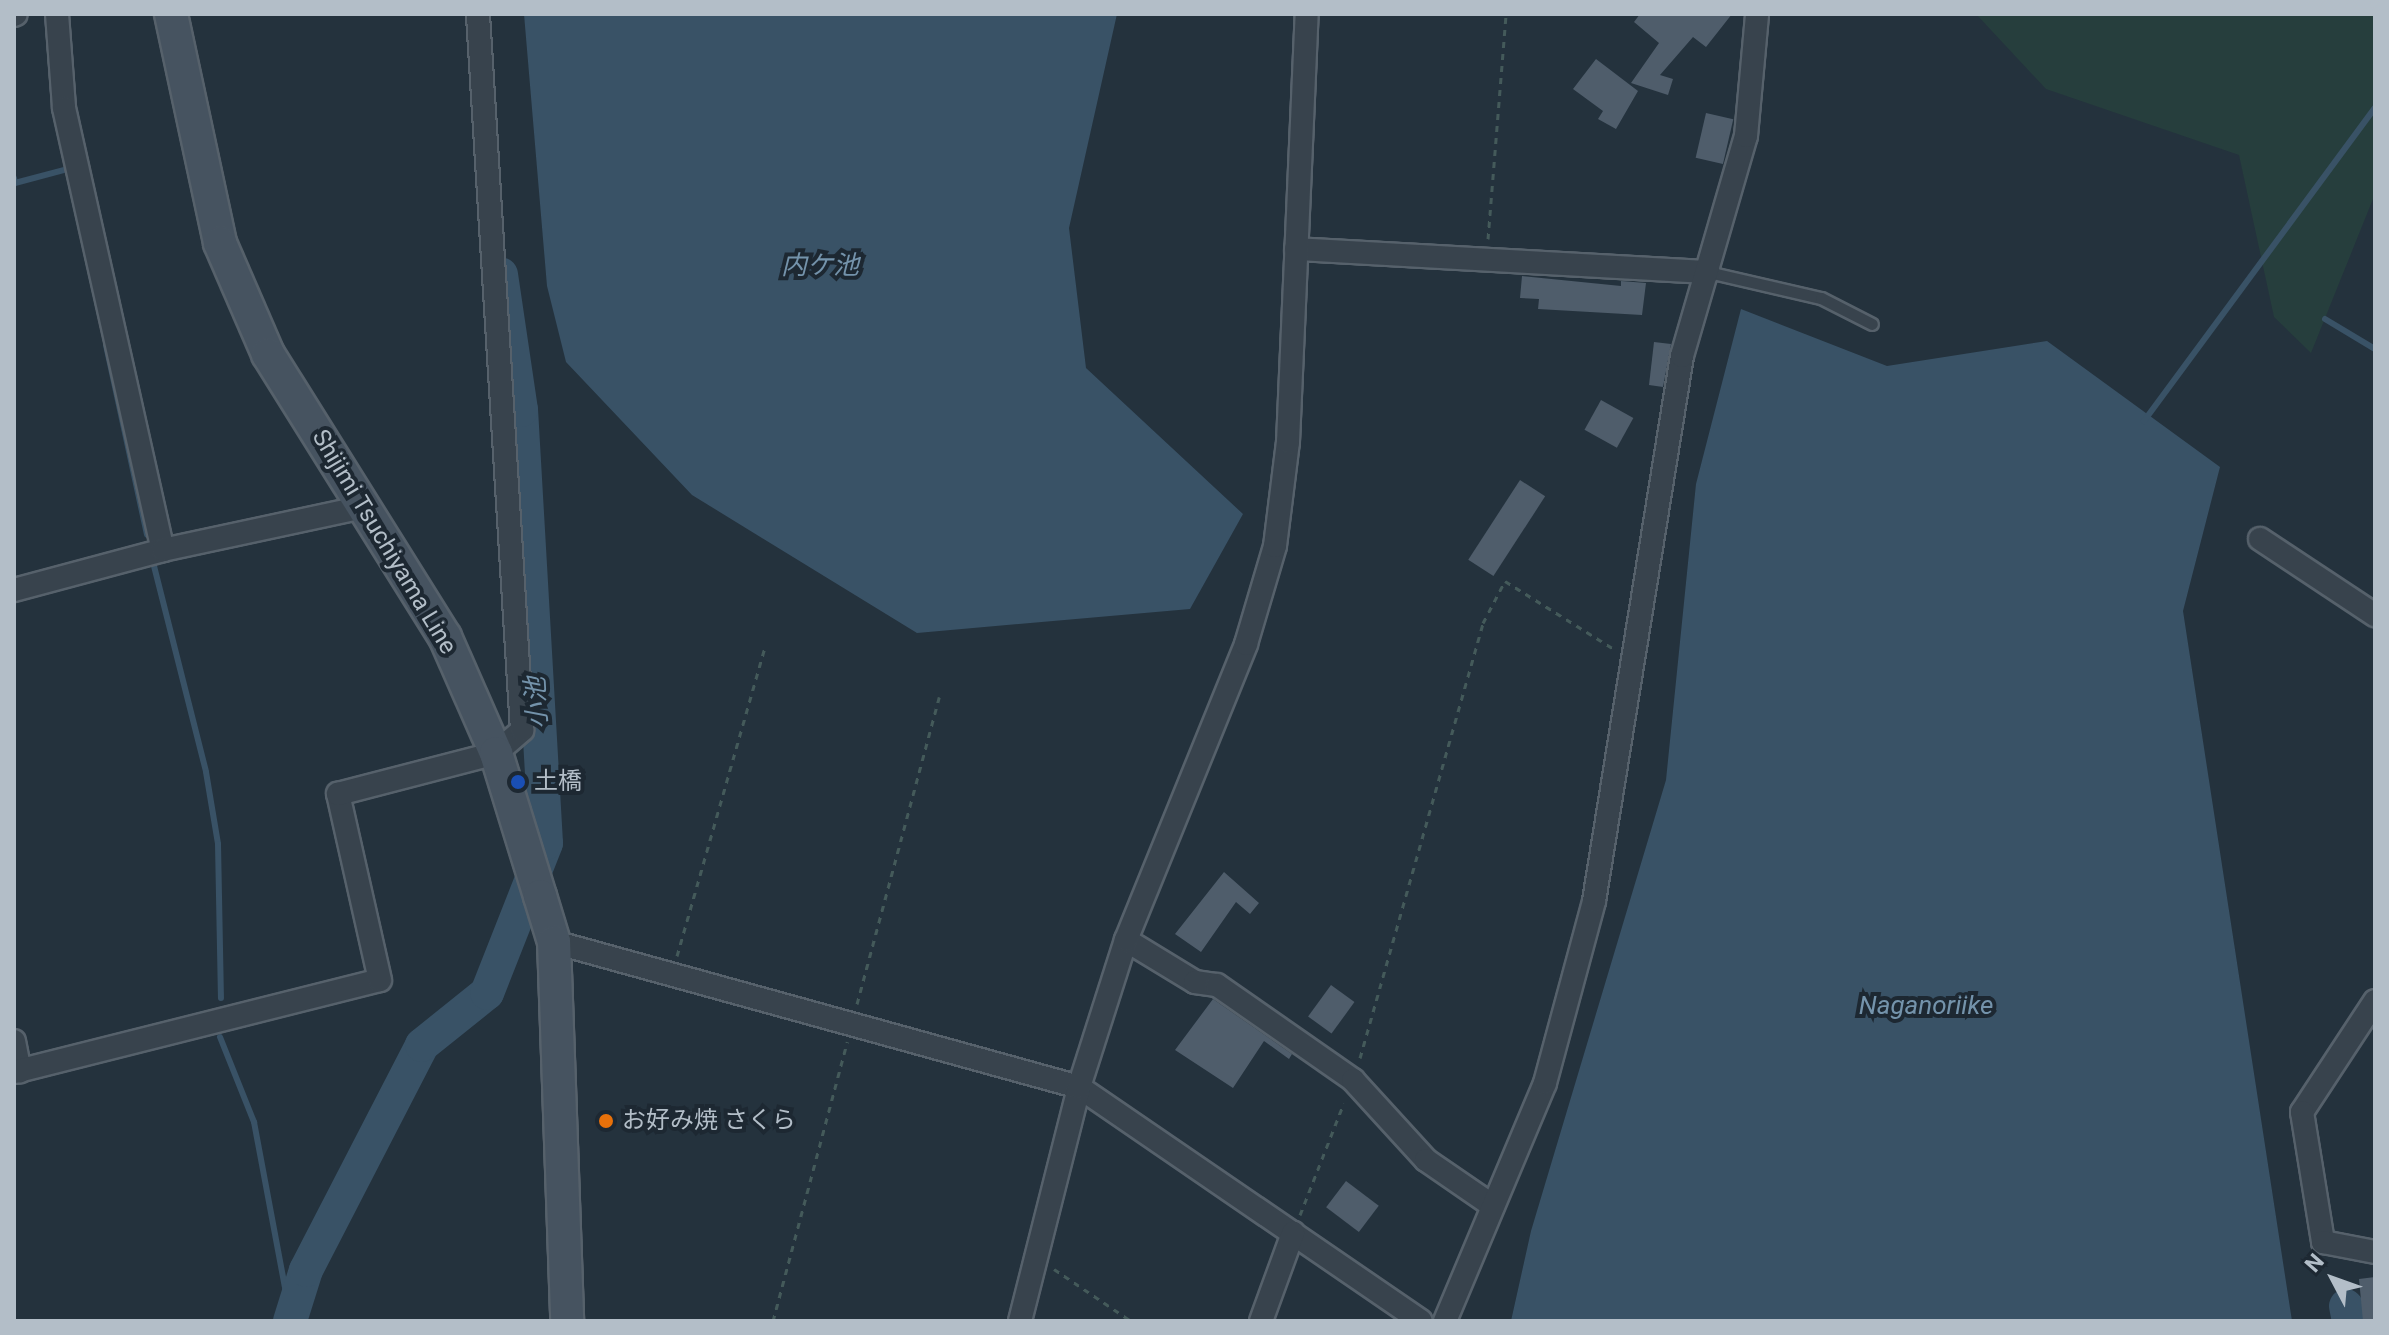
<!DOCTYPE html>
<meta charset="utf-8">
<style>
body{margin:0}
#map{position:relative;width:2389px;height:1335px;overflow:hidden;background:#24323d;font-family:Roboto,"Noto Sans JP",sans-serif}
div>[style]{position:absolute}
.green>*{inset:0;background:#263e3d}
.water>*{inset:0;background:#395266}
.stream>*{height:6px;margin:-3px;padding:0 3px;transform-origin:3px;border-radius:3px;background:#395266}
.river>*{height:34px;margin:-17px;padding:0 17px;transform-origin:17px;border-radius:17px;background:#395266}
.building>*{inset:0;background:#4f5d6b;transform-origin:0 0}
.path>*{height:3px;margin-top:-1.5px;transform-origin:0;background:repeating-linear-gradient(90deg,#445a5a 0 6px,transparent 0 12px)}
.roads{filter:drop-shadow(2px 0 #56616b) drop-shadow(-2px 0 #56616b) drop-shadow(0 2px #56616b) drop-shadow(0 -2px #56616b)}
.service>*{height:11px;margin:-5.5px;padding:0 5.5px;transform-origin:5.5px;border-radius:5.5px;background:#38434d}
.minor>*{height:22px;margin:-11px;padding:0 11px;transform-origin:11px;border-radius:11px;background:#38434d}
.secondary>*{height:32px;margin:-16px;padding:0 16px;transform-origin:16px;border-radius:16px;background:#465360}
.dots>*{width:22px;height:22px;translate:-50% -50%;box-sizing:border-box;border:4px solid #1d2832;border-radius:50%}
span{translate:-50% -50%;white-space:nowrap;text-align:center;line-height:1.15;-webkit-text-stroke:8px #1d2832;paint-order:stroke}
.street-label{font-size:24px;color:#b3bec8}
.poi-label{font-size:24px;color:#b3bec8}
.left{translate:0 -50%;text-align:left}
.water-label{font-size:26px;color:#7493ab;font-style:italic}
.frame{position:absolute;inset:0;border:16px solid #b3bec8;pointer-events:none}
.north{position:absolute;left:2293px;top:1239px;width:80px;height:80px;-webkit-text-stroke:6px #1d2832;paint-order:stroke;rotate:311deg;font-size:22px;font-weight:700;line-height:32px;text-align:center;color:#b3bec8}
.north::after{content:'';display:block;margin:auto;width:28px;height:36px;background:#b3bec8;clip-path:polygon(50% 0,100% 100%,50% 72%,0 100%)}
</style>
<div id="map">
<div class="green">
<i style="clip-path:polygon(1976px 14px,2375px 14px,2375px 194px,2311px 353px,2274px 317px,2239px 155px,2046px 89px)"></i>
</div>
<div class="water">
<i style="clip-path:polygon(524px 14px,1117px 14px,1069px 228px,1086px 368px,1243px 514px,1190px 609px,917px 633px,692px 495px,566px 362px,547px 286px)"></i>
<i style="clip-path:polygon(1741px 309px,1887px 366px,2047px 341px,2220px 467px,2183px 611px,2292px 1321px,1511px 1321px,1531px 1231px,1666px 780px,1696px 484px)"></i>
</div>
<div class="stream">
<i style="left:14px;top:178px;width:5px;rotate:79deg"></i>
<i style="left:15px;top:183px;width:55px;rotate:-14.8deg"></i>
<i style="left:68px;top:169px;width:5px;rotate:79deg"></i>
<i style="left:2325px;top:319px;width:58px;rotate:31deg"></i>
<i style="left:106px;top:345px;width:194px;rotate:77.8deg"></i>
<i style="left:2144px;top:421px;width:389px;rotate:-53.6deg"></i>
<i style="left:154px;top:566px;width:212px;rotate:75.8deg"></i>
<i style="left:206px;top:772px;width:73px;rotate:80.5deg"></i>
<i style="left:218px;top:844px;width:154px;rotate:88.9deg"></i>
<i style="left:220px;top:1037px;width:92px;rotate:68.2deg"></i>
<i style="left:254px;top:1122px;width:196px;rotate:79.4deg"></i>
</div>
<div class="river">
<i style="left:2346px;top:1306px;width:15px;rotate:79deg"></i>
<i style="left:290px;top:1321px;width:53px;rotate:-72.6deg"></i>
<i style="left:306px;top:1270px;width:253px;rotate:-62.7deg"></i>
<i style="left:422px;top:1045px;width:83px;rotate:-38.7deg"></i>
<i style="left:487px;top:993px;width:161px;rotate:-68.5deg"></i>
<i style="left:546px;top:843px;width:434px;rotate:-93.3deg"></i>
<i style="left:521px;top:410px;width:137px;rotate:-98.4deg"></i>
</div>
<div class="building">
<i style="clip-path:polygon(1640px 14px,1732px 14px,1706px 47px,1693px 37px,1660px 75px,1673px 79px,1668px 95px,1631px 83px,1659px 43px,1634px 22px)"></i>
<i style="clip-path:polygon(1596px 59px,1638px 91px,1616px 129px,1598px 119px,1603px 111px,1573px 89px)"></i>
<i style="left:1706px;top:113px;width:28px;height:46px;rotate:13deg"></i>
<i style="clip-path:polygon(1522px 276px,1621px 286px,1621px 281px,1646px 283px,1642px 315px,1538px 309px,1539px 299px,1520px 298px)"></i>
<i style="clip-path:polygon(1654px 342px,1671px 344px,1663px 387px,1649px 385px)"></i>
<i style="left:1601px;top:400px;width:37px;height:34px;rotate:29deg"></i>
<i style="left:1520px;top:480px;width:30px;height:95px;rotate:33deg"></i>
<i style="clip-path:polygon(1224px 872px,1259px 903px,1250px 914px,1236px 902px,1201px 952px,1175px 934px)"></i>
<i style="left:1331px;top:985px;width:29px;height:39px;rotate:36deg"></i>
<i style="clip-path:polygon(1213px 999px,1292px 1054px,1289px 1059px,1264px 1041px,1233px 1088px,1175px 1050px)"></i>
<i style="left:1346px;top:1181px;width:41px;height:33px;rotate:37deg"></i>
<i style="clip-path:polygon(2375px 1277px,2375px 1321px,2363px 1321px,2359px 1279px)"></i>
</div>
<div class="path">
<i style="left:1488px;top:239px;width:226px;rotate:-85.4deg"></i>
<i style="left:677px;top:956px;width:320px;rotate:-74.1deg"></i>
<i style="left:857px;top:1004px;width:318px;rotate:-75deg"></i>
<i style="left:1360px;top:1058px;width:452px;rotate:-74.2deg"></i>
<i style="left:1483px;top:623px;width:47px;rotate:-62.4deg"></i>
<i style="left:1505px;top:581px;width:128px;rotate:32deg"></i>
<i style="left:1300px;top:1215px;width:120px;rotate:-68.6deg"></i>
<i style="left:1054px;top:1269px;width:93px;rotate:34deg"></i>
<i style="left:773px;top:1321px;width:289px;rotate:-75.1deg"></i>
</div>
<div class="roads">
<div class="service">
<i style="left:1708px;top:272px;width:116px;rotate:13deg"></i>
<i style="left:1821px;top:298px;width:57px;rotate:27deg"></i>
</div>
<div class="minor">
<i style="left:57px;top:14px;width:94px;rotate:85.7deg"></i>
<i style="left:64px;top:108px;width:453px;rotate:77.4deg"></i>
<i style="left:14px;top:15px;width:2px;rotate:-27deg"></i>
<i style="left:1296px;top:249px;width:413px;rotate:3.2deg"></i>
<i style="left:2260px;top:539px;width:138px;rotate:33.5deg"></i>
<i style="left:14px;top:590px;width:154px;rotate:-15deg"></i>
<i style="left:163px;top:550px;width:206px;rotate:-12.1deg"></i>
<i style="left:1126px;top:940px;width:81px;rotate:31.3deg"></i>
<i style="left:1195px;top:982px;width:22px;rotate:8deg"></i>
<i style="left:1217px;top:985px;width:166px;rotate:34.9deg"></i>
<i style="left:1353px;top:1080px;width:108px;rotate:47.6deg"></i>
<i style="left:1426px;top:1160px;width:81px;rotate:34.5deg"></i>
<i style="left:554px;top:942px;width:545px;rotate:15.44deg"></i>
<i style="left:1079px;top:1087px;width:414px;rotate:34.4deg"></i>
<i style="left:2375px;top:1001px;width:133px;rotate:123.3deg"></i>
<i style="left:2302px;top:1112px;width:132px;rotate:80.8deg"></i>
<i style="left:2323px;top:1242px;width:53px;rotate:10.9deg"></i>
<i style="left:14px;top:1041px;width:31px;rotate:79deg"></i>
<i style="left:14px;top:1072px;width:377px;rotate:-14.1deg"></i>
<i style="left:380px;top:980px;width:191px;rotate:-102.7deg"></i>
<i style="left:338px;top:794px;width:163px;rotate:-14.5deg"></i>
<i style="left:496px;top:753px;width:35px;rotate:-41deg"></i>
<i style="left:522px;top:730px;width:717px;rotate:-93.52deg"></i>
<i style="left:1020px;top:1321px;width:241px;rotate:-75.8deg"></i>
<i style="left:1079px;top:1087px;width:154px;rotate:-72.3deg"></i>
<i style="left:1126px;top:940px;width:319px;rotate:-67.9deg"></i>
<i style="left:1246px;top:644px;width:102px;rotate:-73.5deg"></i>
<i style="left:1275px;top:546px;width:105px;rotate:-82.9deg"></i>
<i style="left:1288px;top:442px;width:428px;rotate:-87.5deg"></i>
<i style="left:1261px;top:1321px;width:94px;rotate:-70deg"></i>
<i style="left:1445px;top:1321px;width:258px;rotate:-67.2deg"></i>
<i style="left:1545px;top:1083px;width:188px;rotate:-74.9deg"></i>
<i style="left:1594px;top:901px;width:552px;rotate:-80.83deg"></i>
<i style="left:1682px;top:356px;width:229px;rotate:-73.8deg"></i>
<i style="left:1746px;top:136px;width:122px;rotate:-84.8deg"></i>
</div>
<div class="secondary">
<i style="left:171px;top:14px;width:234px;rotate:77.9deg"></i>
<i style="left:220px;top:243px;width:121px;rotate:66.6deg"></i>
<i style="left:268px;top:354px;width:334px;rotate:58deg"></i>
<i style="left:445px;top:637px;width:127px;rotate:66.3deg"></i>
<i style="left:496px;top:753px;width:150px;rotate:72.9deg"></i>
<i style="left:540px;top:896px;width:48px;rotate:73.1deg"></i>
<i style="left:554px;top:942px;width:379px;rotate:88deg"></i>
</div>
</div>
<div class="dots">
<i style="left:518px;top:782px;background:#1a4fb4"></i>
<i style="left:606px;top:1121px;background:#e8710a"></i>
</div>
<div class="street-label">
<span style="left:384px;top:542px;rotate:59deg">Shijimi Tsuchiyama Line</span>
</div>
<div class="poi-label">
<span class="left" style="left:534px;top:782px">土橋</span>
<span class="left" style="left:622px;top:1121px">お好み焼 さくら</span>
</div>
<div class="water-label">
<span style="left:820px;top:266px">内ケ池</span>
<span style="left:537px;top:703px;rotate:-93deg">小池</span>
<span style="left:1926px;top:1006px">Naganoriike</span>
</div>
<div class="frame"></div>
<div class="north">N</div>
</div>
